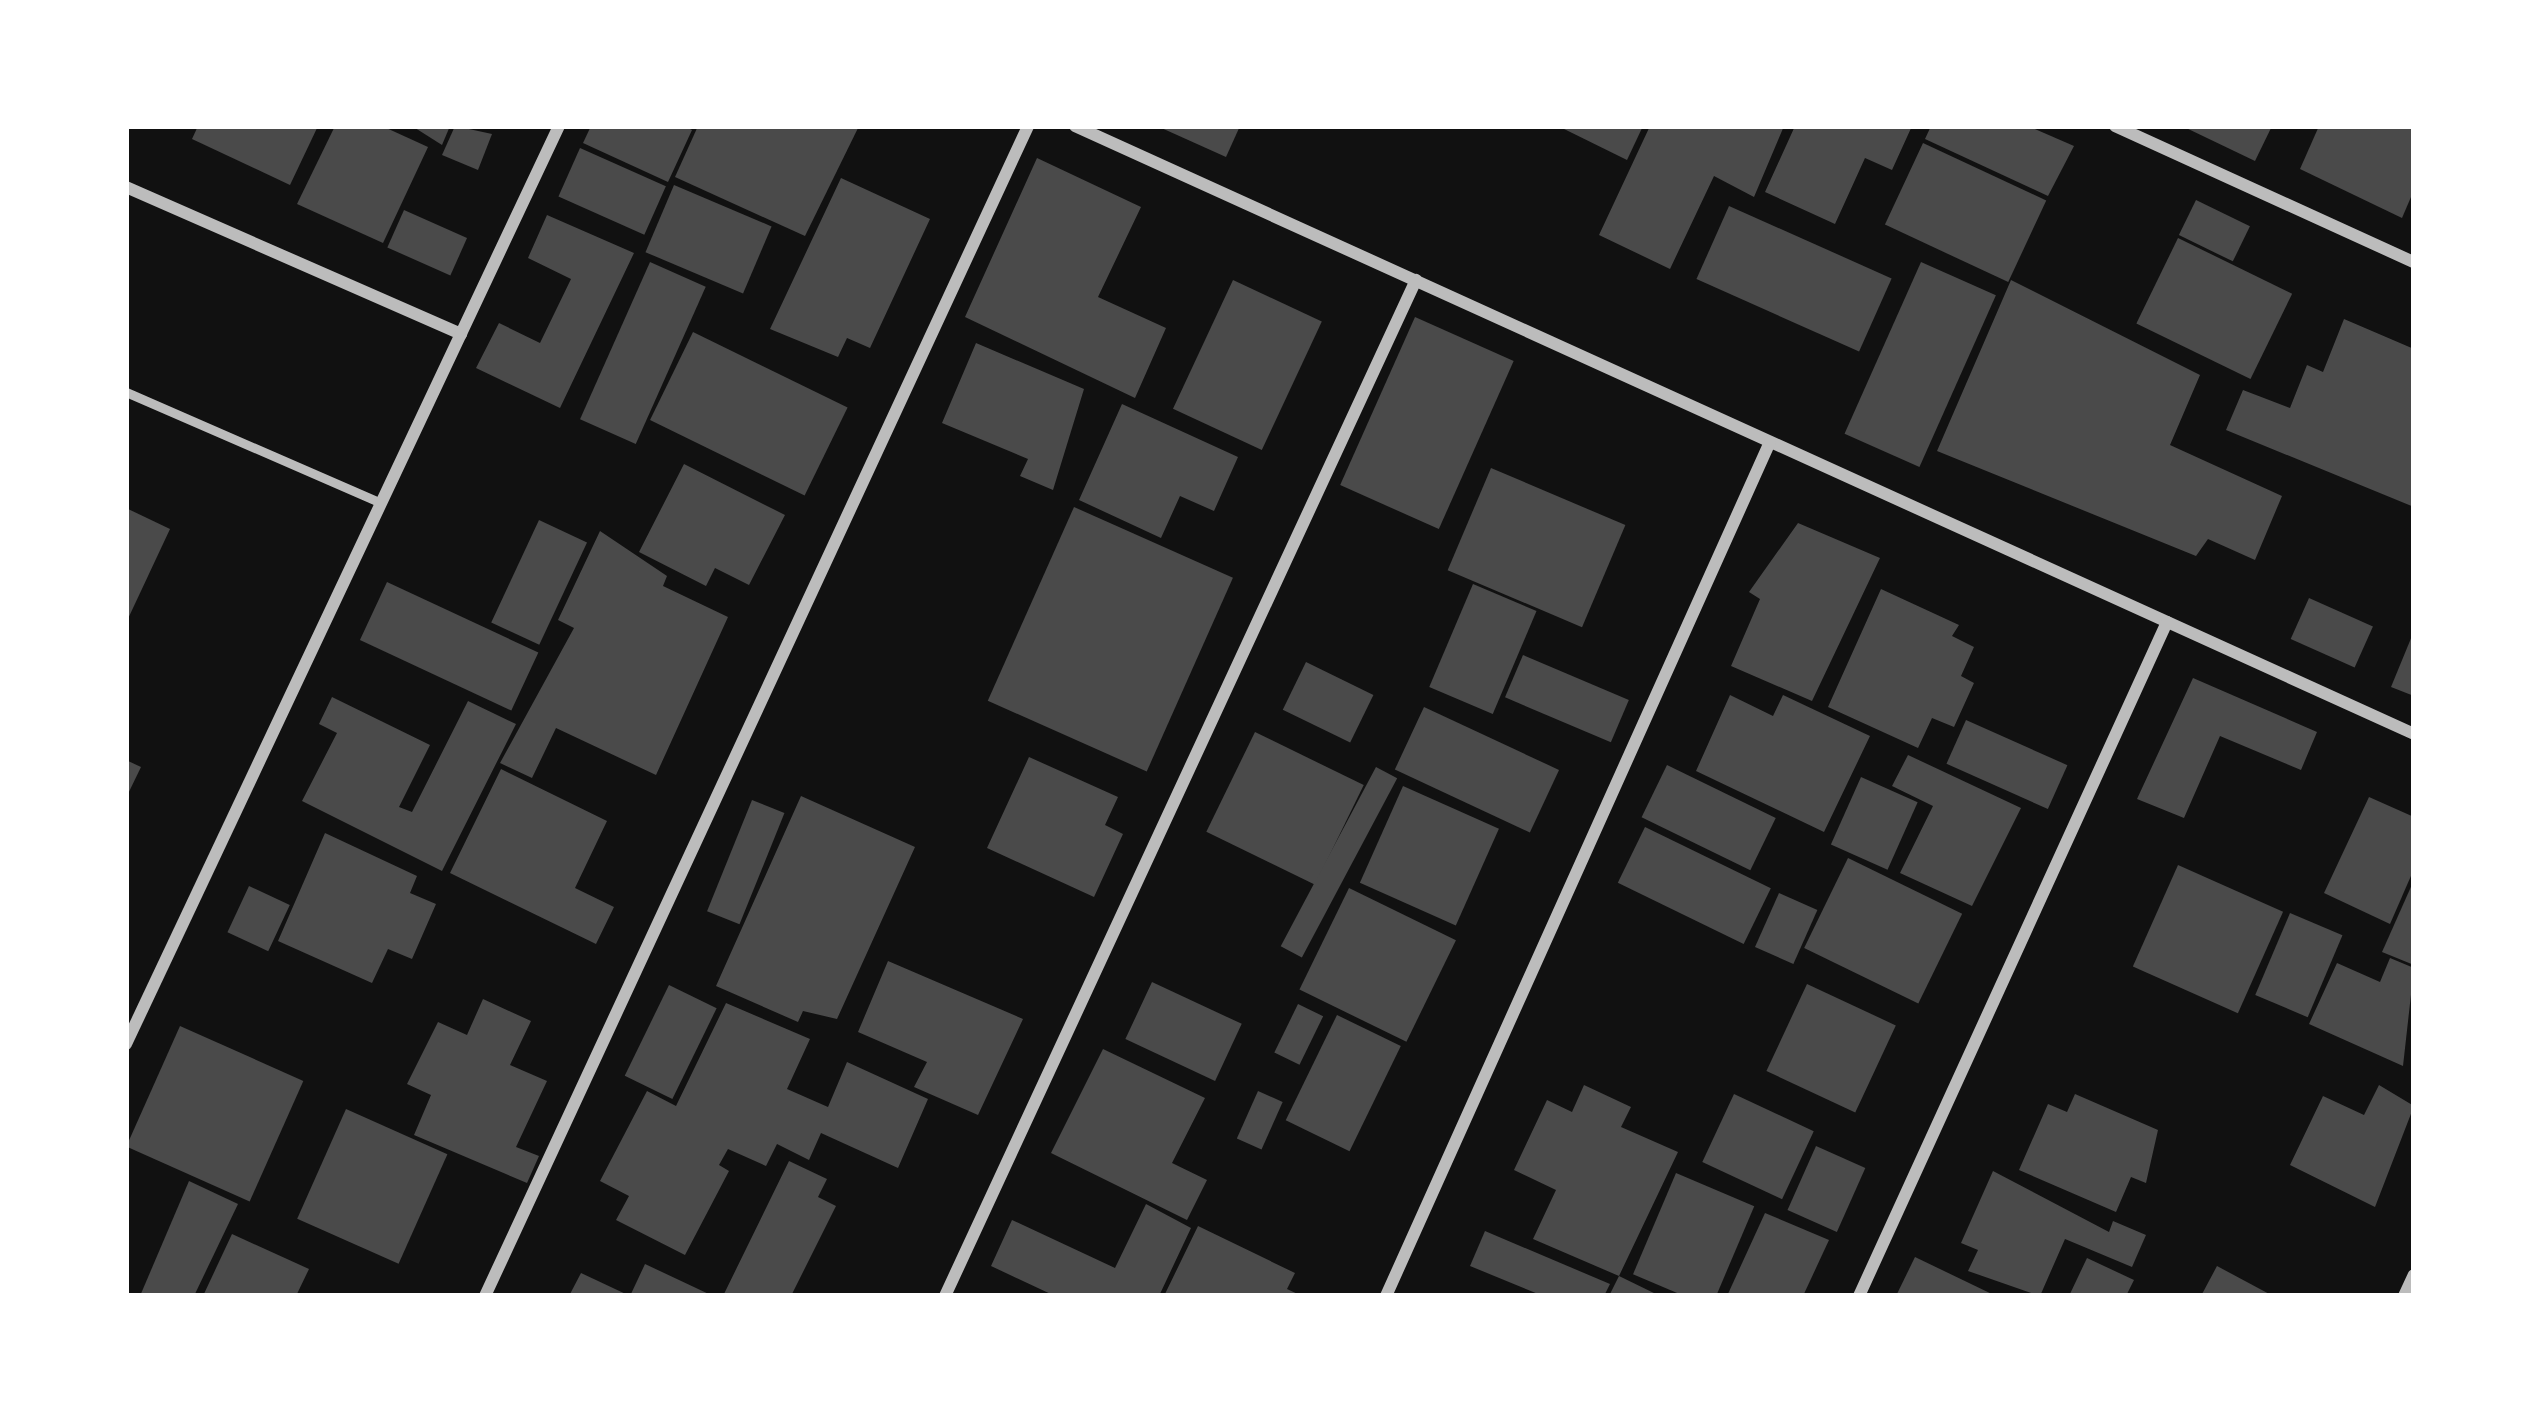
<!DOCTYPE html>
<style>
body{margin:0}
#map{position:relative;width:2540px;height:1422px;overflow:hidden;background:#111;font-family:Lato,sans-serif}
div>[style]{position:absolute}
.building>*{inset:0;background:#4a4a4a;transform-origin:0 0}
.service>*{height:9px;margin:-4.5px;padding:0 4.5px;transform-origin:4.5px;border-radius:4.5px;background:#bcbcbc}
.minor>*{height:12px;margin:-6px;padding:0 6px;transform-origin:6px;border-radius:6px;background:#bcbcbc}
span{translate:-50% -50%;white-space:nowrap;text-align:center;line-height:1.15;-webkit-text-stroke:12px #fff;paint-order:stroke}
.frame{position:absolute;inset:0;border:129px solid #fff;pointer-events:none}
</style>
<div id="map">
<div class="building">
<i style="clip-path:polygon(198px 126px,318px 126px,290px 185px,192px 139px)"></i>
<i style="clip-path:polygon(335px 126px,382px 126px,428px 147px,383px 243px,297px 204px)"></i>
<i style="clip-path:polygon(412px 126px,450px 126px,442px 145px)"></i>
<i style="clip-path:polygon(455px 126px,492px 134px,478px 170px,442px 155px)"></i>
<i style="clip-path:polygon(591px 126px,684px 126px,692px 130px,668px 182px,583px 143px)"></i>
<i style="clip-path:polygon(698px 126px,859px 126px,805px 236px,675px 177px)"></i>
<i style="clip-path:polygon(1157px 126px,1240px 126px,1226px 157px)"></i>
<i style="clip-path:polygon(1558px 126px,1643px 126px,1627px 160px)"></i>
<i style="clip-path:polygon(1650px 126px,1784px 126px,1754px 197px,1714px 176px,1670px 269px,1599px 235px)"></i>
<i style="clip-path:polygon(1795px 126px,1912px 126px,1892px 170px,1865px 158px,1835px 224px,1765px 192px)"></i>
<i style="clip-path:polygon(1931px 126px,2028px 126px,2074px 146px,2048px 196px,1925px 139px)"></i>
<i style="clip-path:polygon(2182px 126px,2272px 126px,2255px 161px)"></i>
<i style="clip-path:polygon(2319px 126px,2414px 126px,2414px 190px,2402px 218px,2300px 169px)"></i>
<i style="left:1923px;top:143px;width:136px;height:90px;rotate:25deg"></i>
<i style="left:580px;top:148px;width:94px;height:53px;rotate:24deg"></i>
<i style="clip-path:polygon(1037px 158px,1141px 207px,1098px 297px,1166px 328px,1135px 398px,965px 317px)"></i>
<i style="clip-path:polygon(841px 178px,930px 219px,870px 348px,847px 338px,838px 357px,770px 329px)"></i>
<i style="left:674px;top:185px;width:106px;height:73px;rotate:23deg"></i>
<i style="left:2196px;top:200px;width:60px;height:39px;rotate:26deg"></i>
<i style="left:1729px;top:206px;width:178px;height:80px;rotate:24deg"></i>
<i style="left:404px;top:210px;width:69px;height:41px;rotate:24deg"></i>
<i style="clip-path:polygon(547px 215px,634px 253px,560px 408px,476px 368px,499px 323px,540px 343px,571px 279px,528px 258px)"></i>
<i style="left:2178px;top:238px;width:127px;height:95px;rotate:26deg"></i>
<i style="left:650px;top:262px;width:61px;height:172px;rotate:24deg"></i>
<i style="left:1921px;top:262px;width:82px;height:188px;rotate:24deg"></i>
<i style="left:1233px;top:280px;width:98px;height:142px;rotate:25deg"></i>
<i style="clip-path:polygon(2011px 280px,2200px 375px,2170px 445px,2282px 496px,2255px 560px,2208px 539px,2196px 556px,1937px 451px)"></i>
<i style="left:1415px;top:317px;width:108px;height:184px;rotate:24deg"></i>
<i style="clip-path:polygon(2344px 319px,2414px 349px,2414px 507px,2226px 430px,2243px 390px,2290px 408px,2307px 365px,2323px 372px)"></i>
<i style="left:693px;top:332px;width:172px;height:98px;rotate:26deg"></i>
<i style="clip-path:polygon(976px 343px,1084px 389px,1053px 490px,1020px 476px,1028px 459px,942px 423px)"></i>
<i style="clip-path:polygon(1122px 404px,1238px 457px,1214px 511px,1180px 496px,1161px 538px,1079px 500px)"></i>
<i style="clip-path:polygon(684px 464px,785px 515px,749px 585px,715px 568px,706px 586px,639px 552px)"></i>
<i style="left:1491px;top:468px;width:146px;height:111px;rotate:23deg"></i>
<i style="left:1074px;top:507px;width:174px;height:212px;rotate:24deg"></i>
<i style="clip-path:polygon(126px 508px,170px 529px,126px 623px)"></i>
<i style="left:539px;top:520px;width:53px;height:113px;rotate:25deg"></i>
<i style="clip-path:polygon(1798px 523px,1880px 558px,1812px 701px,1731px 666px,1760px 599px,1749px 592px)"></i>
<i style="clip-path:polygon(600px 531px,667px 576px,663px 586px,728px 617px,656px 775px,556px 728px,532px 778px,500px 763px,574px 628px,558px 620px)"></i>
<i style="left:387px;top:582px;width:167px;height:64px;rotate:25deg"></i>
<i style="left:1473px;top:584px;width:69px;height:112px;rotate:23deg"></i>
<i style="clip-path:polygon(1881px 589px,1959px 625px,1952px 636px,1974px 647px,1961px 676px,1974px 683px,1954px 727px,1932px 718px,1918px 748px,1828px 707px)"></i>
<i style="left:2309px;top:598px;width:70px;height:45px;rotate:24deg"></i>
<i style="clip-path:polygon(2414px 631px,2414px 696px,2391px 687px)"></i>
<i style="left:1523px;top:655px;width:115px;height:46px;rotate:23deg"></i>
<i style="left:1306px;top:662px;width:75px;height:53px;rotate:26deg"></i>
<i style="clip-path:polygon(2193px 678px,2317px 732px,2301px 770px,2220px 736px,2184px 818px,2137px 799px)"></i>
<i style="clip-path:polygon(1730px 695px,1773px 716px,1783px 695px,1870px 736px,1824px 832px,1696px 771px)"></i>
<i style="clip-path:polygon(332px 697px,430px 745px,399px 807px,412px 812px,468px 701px,516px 724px,442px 871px,302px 801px,337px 733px,319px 724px)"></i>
<i style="left:1424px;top:707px;width:149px;height:69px;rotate:25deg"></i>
<i style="left:1966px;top:720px;width:111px;height:48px;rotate:24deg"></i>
<i style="left:1255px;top:732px;width:121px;height:111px;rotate:26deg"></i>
<i style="clip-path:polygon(1908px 755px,2021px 808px,1972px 906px,1900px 873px,1933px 806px,1892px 786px)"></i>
<i style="clip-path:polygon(1029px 757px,1118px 797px,1105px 825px,1123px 834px,1094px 897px,987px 848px)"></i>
<i style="clip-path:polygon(126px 760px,141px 767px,126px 798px)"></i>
<i style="left:1667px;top:765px;width:121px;height:58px;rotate:26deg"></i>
<i style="left:1376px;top:767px;width:24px;height:203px;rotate:28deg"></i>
<i style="clip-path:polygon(501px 769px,607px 821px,575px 888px,614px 907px,596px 944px,450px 873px)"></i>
<i style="left:1861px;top:777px;width:62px;height:74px;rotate:24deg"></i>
<i style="left:1403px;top:786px;width:105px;height:106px;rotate:24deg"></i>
<i style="clip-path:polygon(801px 796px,915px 847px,837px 1019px,803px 1011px,798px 1022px,716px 986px)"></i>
<i style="clip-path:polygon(2369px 797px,2414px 817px,2414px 869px,2390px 924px,2324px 893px)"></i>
<i style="left:752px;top:800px;width:35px;height:120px;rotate:22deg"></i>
<i style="left:1645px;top:827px;width:140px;height:62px;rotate:26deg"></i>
<i style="clip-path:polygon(325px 833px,417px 876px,410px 893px,436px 904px,412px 959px,388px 949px,372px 983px,278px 941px)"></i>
<i style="left:1848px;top:858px;width:127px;height:100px;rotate:26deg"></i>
<i style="left:2178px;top:865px;width:115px;height:111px;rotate:24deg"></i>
<i style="clip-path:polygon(2414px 880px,2414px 965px,2382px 952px)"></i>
<i style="left:249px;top:886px;width:45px;height:51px;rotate:25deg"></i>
<i style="left:1349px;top:888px;width:119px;height:113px;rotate:26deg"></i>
<i style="left:1779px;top:893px;width:42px;height:59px;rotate:24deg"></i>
<i style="left:2290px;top:913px;width:57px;height:89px;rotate:23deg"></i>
<i style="clip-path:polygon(2390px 958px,2414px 968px,2403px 1066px,2309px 1024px,2337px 963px,2380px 982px)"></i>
<i style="clip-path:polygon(888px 961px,1023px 1019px,978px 1115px,914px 1087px,927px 1062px,858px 1032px)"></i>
<i style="left:1152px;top:982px;width:99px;height:63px;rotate:25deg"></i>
<i style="left:1807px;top:984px;width:98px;height:96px;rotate:25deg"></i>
<i style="left:669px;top:985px;width:53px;height:101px;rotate:26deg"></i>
<i style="clip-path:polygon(483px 999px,531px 1021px,510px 1065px,547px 1081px,516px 1147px,539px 1156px,527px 1183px,414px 1135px,431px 1095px,407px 1084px,438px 1022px,467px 1035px)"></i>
<i style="clip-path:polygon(726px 1003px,810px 1039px,787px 1089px,828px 1107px,847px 1062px,928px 1099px,898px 1168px,821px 1133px,809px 1160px,777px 1144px,766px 1166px,728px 1149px,719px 1165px,729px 1171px,685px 1255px,616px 1220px,629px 1196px,600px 1181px,647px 1091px,676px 1106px)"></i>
<i style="left:1298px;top:1004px;width:28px;height:54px;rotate:26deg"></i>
<i style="left:1337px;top:1015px;width:71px;height:117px;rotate:26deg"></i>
<i style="left:180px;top:1026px;width:135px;height:132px;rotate:24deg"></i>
<i style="clip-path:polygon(1103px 1049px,1205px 1098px,1172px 1163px,1207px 1180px,1187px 1220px,1051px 1153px)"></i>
<i style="clip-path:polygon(1584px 1085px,1631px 1107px,1621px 1127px,1678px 1152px,1619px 1276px,1533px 1239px,1556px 1190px,1514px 1170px,1547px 1100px,1572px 1112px)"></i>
<i style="clip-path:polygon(2379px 1085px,2414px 1106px,2375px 1207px,2290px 1165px,2323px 1096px,2364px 1115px)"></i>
<i style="left:1258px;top:1091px;width:27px;height:52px;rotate:24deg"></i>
<i style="left:1734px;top:1094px;width:88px;height:75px;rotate:25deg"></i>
<i style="clip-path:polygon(2075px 1094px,2158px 1130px,2146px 1183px,2131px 1177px,2116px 1212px,2019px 1170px,2048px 1104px,2067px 1112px)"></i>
<i style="left:346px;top:1109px;width:111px;height:120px;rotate:24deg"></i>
<i style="left:1816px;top:1146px;width:54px;height:70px;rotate:24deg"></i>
<i style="clip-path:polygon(789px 1161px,827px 1179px,818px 1197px,836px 1206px,791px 1296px,723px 1296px)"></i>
<i style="clip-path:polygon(1993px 1171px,2109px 1232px,2113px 1221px,2146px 1235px,2132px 1267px,2065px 1239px,2040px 1296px,1968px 1271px,1978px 1250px,1961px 1243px)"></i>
<i style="left:1676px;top:1173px;width:85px;height:110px;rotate:23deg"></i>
<i style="clip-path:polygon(189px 1181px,238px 1204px,194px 1296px,140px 1296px)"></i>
<i style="clip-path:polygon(1146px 1204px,1191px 1228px,1159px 1296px,1055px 1296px,991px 1266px,1012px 1220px,1115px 1268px)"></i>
<i style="clip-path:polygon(1765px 1213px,1829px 1240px,1803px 1296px,1727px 1296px)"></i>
<i style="clip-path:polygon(1198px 1226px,1295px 1273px,1287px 1289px,1302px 1296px,1164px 1296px)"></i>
<i style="clip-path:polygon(1485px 1231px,1610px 1284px,1604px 1296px,1543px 1296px,1470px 1266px)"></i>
<i style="clip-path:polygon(232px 1234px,309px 1269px,296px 1296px,203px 1296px)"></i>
<i style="clip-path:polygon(1915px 1257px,1996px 1296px,1896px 1296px)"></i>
<i style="clip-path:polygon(2087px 1258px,2134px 1280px,2126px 1296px,2069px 1296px)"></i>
<i style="clip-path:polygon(645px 1264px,713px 1296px,630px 1296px)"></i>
<i style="clip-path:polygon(2217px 1266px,2273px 1296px,2201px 1296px)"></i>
<i style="clip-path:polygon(581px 1273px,630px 1296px,569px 1296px)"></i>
<i style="clip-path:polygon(1619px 1276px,1660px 1296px,1609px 1296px)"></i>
</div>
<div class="service">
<i style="left:126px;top:392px;width:278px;rotate:23.5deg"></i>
</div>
<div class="minor">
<i style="left:1075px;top:126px;width:1471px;rotate:24.42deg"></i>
<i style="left:2115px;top:126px;width:328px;rotate:24.5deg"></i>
<i style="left:126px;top:187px;width:366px;rotate:23.7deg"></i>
<i style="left:126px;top:1044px;width:1015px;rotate:-64.75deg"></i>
<i style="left:485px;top:1296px;width:1290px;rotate:-65.1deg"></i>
<i style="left:945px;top:1296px;width:1120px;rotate:-65.13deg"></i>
<i style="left:1386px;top:1296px;width:936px;rotate:-65.79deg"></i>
<i style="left:1859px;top:1296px;width:741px;rotate:-65.44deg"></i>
<i style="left:2404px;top:1296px;width:23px;rotate:-65deg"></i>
</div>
<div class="frame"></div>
</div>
